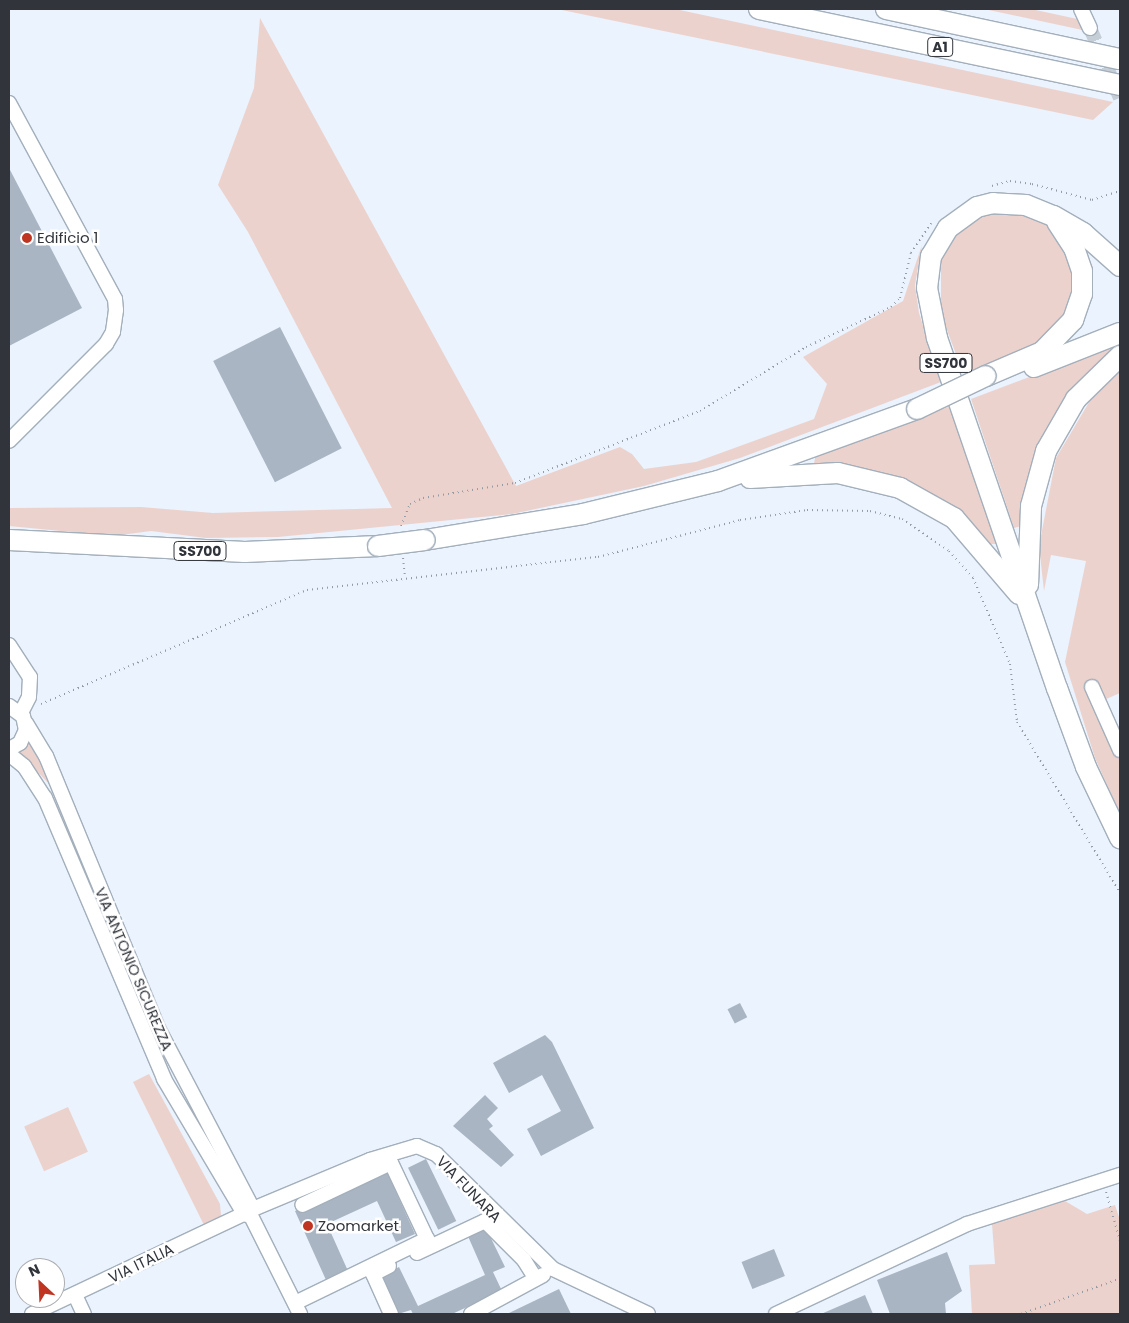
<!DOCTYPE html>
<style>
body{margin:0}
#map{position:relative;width:1129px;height:1323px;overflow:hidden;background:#eaf3fe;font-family:Poppins,sans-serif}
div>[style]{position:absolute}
.green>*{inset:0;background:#ecd2cd;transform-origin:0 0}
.building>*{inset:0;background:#a9b5c2;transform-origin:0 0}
.minor-tunnel>*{height:14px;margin-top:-7px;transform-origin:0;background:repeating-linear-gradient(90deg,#c5cdd7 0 14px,transparent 0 21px)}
.path>*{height:2px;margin-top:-1px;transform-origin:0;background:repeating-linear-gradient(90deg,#959ba4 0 1px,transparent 0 5px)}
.roads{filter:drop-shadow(1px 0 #a3afbb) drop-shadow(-1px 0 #a3afbb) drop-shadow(0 1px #a3afbb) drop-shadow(0 -1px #a3afbb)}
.minor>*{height:14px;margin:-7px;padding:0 7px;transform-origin:7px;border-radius:7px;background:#fff}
.highway>*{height:20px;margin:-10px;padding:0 10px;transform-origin:10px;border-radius:10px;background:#fff}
.bridges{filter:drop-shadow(1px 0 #a3afbb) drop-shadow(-1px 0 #a3afbb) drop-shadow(0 1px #a3afbb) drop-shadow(0 -1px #a3afbb)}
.highway-bridge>*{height:20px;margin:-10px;padding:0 10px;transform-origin:10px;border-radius:10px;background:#fff}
.dots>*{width:14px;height:14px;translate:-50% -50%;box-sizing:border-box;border:2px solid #fff;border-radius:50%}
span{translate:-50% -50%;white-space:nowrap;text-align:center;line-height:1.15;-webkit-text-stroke:5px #fff;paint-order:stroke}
.shield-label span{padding:1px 4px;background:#fff;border:1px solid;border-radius:4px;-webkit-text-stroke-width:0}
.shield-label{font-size:14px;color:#31353b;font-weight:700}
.poi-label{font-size:15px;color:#31353b}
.left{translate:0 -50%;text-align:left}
.street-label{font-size:15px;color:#31353b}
.frame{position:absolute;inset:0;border:10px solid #31353b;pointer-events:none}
.north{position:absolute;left:15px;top:1258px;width:50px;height:50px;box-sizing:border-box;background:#fff;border:1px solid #adaeb1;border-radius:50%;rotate:335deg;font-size:14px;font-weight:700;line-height:20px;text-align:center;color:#31353b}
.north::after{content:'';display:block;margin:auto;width:18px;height:22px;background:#c03422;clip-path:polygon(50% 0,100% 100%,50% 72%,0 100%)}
</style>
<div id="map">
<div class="green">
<i style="clip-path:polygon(557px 9px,675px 9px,1113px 102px,1093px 120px)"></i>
<i style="clip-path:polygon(984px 9px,1031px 9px,1082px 20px,1087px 31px)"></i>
<i style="clip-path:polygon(260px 18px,516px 486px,620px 447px,632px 454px,644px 469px,696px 462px,814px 419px,827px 384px,803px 357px,903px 301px,922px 245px,915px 285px,919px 313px,941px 382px,740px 458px,644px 486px,512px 514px,278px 537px,206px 538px,151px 531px,113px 536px,9px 526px,9px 508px,141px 507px,213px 513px,392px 508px,248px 232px,218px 185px,254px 88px)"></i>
<i style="clip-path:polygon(1008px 209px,1050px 224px,1075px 272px,1070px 312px,1032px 350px,963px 373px,941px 314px,941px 259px,951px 239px,976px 217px)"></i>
<i style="clip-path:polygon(1120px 343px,1084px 377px,1054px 415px,1043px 437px,1021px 526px,1014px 528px,971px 399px)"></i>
<i style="clip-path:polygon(1120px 369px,1120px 693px,1104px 700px,1120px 738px,1120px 814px,1095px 758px,1065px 662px,1086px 561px,1051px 555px,1044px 591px,1039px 546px,1056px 458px,1094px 394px)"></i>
<i style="clip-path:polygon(951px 406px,996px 544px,990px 544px,930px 494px,892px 475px,814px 463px,816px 454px)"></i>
<i style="clip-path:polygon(30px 735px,49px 784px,18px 751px)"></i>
<i style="clip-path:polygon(149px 1074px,220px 1204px,221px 1216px,204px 1225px,133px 1082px)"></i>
<i style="left:68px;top:1107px;width:49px;height:48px;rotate:66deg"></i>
<i style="clip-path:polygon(1065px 1201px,1087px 1214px,1115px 1205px,1120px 1220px,1120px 1314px,972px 1314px,969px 1265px,995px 1264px,992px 1224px)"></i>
</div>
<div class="building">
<i style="clip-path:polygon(9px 168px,82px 308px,9px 346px)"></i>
<i style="left:280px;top:327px;width:136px;height:75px;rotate:63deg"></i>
<i style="left:740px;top:1003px;width:16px;height:14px;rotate:63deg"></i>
<i style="clip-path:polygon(545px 1035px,552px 1042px,594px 1128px,541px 1156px,527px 1129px,561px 1111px,542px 1075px,509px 1093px,493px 1063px)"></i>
<i style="clip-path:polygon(485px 1095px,498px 1108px,487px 1119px,493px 1126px,489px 1129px,514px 1155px,501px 1167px,453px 1126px)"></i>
<i style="left:426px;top:1159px;width:69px;height:20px;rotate:64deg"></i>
<i style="clip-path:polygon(386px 1170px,415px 1234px,396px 1242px,377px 1201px,327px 1224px,348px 1271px,326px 1280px,295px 1211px)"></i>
<i style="clip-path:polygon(485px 1226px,505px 1267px,493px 1272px,502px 1291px,452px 1314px,413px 1314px,411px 1310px,398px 1314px,382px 1276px,399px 1267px,418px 1306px,485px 1275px,467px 1234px)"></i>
<i style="left:774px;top:1249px;width:29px;height:35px;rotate:68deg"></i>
<i style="clip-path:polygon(947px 1252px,962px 1291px,945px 1303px,946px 1314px,890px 1314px,877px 1280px)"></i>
<i style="clip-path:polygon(559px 1289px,571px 1314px,507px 1314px)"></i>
<i style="clip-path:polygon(865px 1295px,873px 1314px,821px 1314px)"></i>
</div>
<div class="minor-tunnel">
<i style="left:1090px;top:28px;width:76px;rotate:66.8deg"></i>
</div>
<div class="path">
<i style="left:992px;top:186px;width:19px;rotate:-16deg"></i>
<i style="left:1010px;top:181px;width:22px;rotate:8deg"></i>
<i style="left:1032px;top:184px;width:62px;rotate:14.9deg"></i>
<i style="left:1092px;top:200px;width:29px;rotate:-18deg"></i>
<i style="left:401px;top:526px;width:24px;rotate:-68deg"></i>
<i style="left:410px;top:504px;width:14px;rotate:-25deg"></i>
<i style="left:423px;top:498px;width:93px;rotate:-9.3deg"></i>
<i style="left:515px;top:483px;width:199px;rotate:-21.3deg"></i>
<i style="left:700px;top:411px;width:124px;rotate:-31.1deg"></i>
<i style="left:806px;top:347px;width:94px;rotate:-25.2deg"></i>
<i style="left:891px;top:307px;width:13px;rotate:-45deg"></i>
<i style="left:900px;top:298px;width:46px;rotate:-76.3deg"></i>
<i style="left:911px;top:253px;width:36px;rotate:-56deg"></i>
<i style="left:403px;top:558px;width:20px;rotate:84deg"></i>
<i style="left:41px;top:704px;width:289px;rotate:-23.2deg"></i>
<i style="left:307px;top:590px;width:293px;rotate:-6.5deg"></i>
<i style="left:598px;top:557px;width:147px;rotate:-14.6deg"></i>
<i style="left:740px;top:520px;width:68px;rotate:-8.5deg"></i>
<i style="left:807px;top:510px;width:63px;rotate:0.9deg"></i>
<i style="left:870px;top:511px;width:33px;rotate:14deg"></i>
<i style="left:902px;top:519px;width:57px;rotate:34.2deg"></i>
<i style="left:949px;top:551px;width:36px;rotate:48deg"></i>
<i style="left:973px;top:578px;width:94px;rotate:66.7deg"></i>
<i style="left:1010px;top:664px;width:58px;rotate:83.1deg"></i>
<i style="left:1017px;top:722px;width:200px;rotate:58.9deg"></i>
<i style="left:1106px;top:1192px;width:51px;rotate:74.1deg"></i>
<i style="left:1021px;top:1314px;width:104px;rotate:-19.7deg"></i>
</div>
<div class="roads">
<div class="minor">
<i style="left:1081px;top:9px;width:21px;rotate:65deg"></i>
<i style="left:9px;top:103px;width:223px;rotate:61.6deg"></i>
<i style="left:115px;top:299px;width:11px;rotate:85deg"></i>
<i style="left:116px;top:310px;width:22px;rotate:98deg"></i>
<i style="left:113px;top:332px;width:14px;rotate:120deg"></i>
<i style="left:106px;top:344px;width:137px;rotate:135deg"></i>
<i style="left:9px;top:645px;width:38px;rotate:57deg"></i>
<i style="left:30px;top:677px;width:20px;rotate:93deg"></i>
<i style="left:29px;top:697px;width:18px;rotate:117deg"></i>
<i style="left:1092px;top:687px;width:69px;rotate:66deg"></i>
<i style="left:9px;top:706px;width:17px;rotate:36deg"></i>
<i style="left:23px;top:716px;width:14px;rotate:78deg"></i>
<i style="left:26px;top:730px;width:14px;rotate:115deg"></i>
<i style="left:20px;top:743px;width:13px;rotate:151deg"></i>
<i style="left:26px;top:723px;width:39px;rotate:59deg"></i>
<i style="left:46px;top:756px;width:296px;rotate:67.6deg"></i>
<i style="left:159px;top:1030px;width:202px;rotate:62.3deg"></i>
<i style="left:9px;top:754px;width:19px;rotate:39deg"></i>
<i style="left:24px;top:766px;width:38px;rotate:57deg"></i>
<i style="left:45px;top:798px;width:305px;rotate:67deg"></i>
<i style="left:164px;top:1079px;width:157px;rotate:59.3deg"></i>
<i style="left:253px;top:1209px;width:127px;rotate:-22.7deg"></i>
<i style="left:370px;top:1160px;width:49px;rotate:-16.6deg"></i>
<i style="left:417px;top:1146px;width:21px;rotate:23deg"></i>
<i style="left:436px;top:1154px;width:164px;rotate:44.5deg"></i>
<i style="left:553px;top:1269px;width:105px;rotate:25.3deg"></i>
<i style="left:251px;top:1216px;width:110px;rotate:63.4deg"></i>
<i style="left:417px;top:1253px;width:75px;rotate:-25.2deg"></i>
<i style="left:485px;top:1221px;width:55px;rotate:45deg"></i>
<i style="left:524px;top:1260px;width:22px;rotate:58deg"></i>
<i style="left:389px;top:1266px;width:18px;rotate:153deg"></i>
<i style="left:373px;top:1274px;width:44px;rotate:65.8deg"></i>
<i style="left:75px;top:1295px;width:21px;rotate:65deg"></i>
<i style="left:295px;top:1303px;width:147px;rotate:-25.9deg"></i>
<i style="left:427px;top:1239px;width:84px;rotate:-115.3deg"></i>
<i style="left:391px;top:1163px;width:98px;rotate:154.7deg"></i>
<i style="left:32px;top:1314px;width:234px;rotate:-25.3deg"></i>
<i style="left:244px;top:1214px;width:7px;rotate:16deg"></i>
<i style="left:471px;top:1314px;width:82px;rotate:-28.4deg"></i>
<i style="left:776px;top:1314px;width:211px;rotate:-25.2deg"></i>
<i style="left:967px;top:1224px;width:161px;rotate:-17.8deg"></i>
</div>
<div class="highway">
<i style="left:759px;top:9px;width:369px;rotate:11.9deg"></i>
<i style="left:886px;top:9px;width:239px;rotate:12.1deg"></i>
<i style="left:1120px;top:266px;width:50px;rotate:-138.3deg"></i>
<i style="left:1083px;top:233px;width:34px;rotate:-150deg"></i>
<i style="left:1053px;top:216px;width:29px;rotate:-158deg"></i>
<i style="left:1026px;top:205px;width:33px;rotate:-177deg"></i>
<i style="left:993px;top:203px;width:16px;rotate:166deg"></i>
<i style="left:977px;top:207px;width:36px;rotate:144deg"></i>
<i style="left:948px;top:228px;width:33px;rotate:121deg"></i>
<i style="left:931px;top:256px;width:32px;rotate:97deg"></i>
<i style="left:927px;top:288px;width:51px;rotate:78.7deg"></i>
<i style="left:937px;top:338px;width:370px;rotate:71.1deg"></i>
<i style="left:1057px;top:688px;width:84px;rotate:69.8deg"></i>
<i style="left:1086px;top:767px;width:79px;rotate:64.4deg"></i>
<i style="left:1034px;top:367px;width:92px;rotate:-21.6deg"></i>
<i style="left:986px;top:376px;width:61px;rotate:-23.2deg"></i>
<i style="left:1042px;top:352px;width:45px;rotate:-45.9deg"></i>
<i style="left:1073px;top:320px;width:28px;rotate:-71deg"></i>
<i style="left:1082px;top:294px;width:23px;rotate:-90deg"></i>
<i style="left:1082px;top:271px;width:24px;rotate:-109deg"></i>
<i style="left:1074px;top:248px;width:31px;rotate:-123deg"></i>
<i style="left:750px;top:478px;width:88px;rotate:-3.3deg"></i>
<i style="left:838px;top:473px;width:64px;rotate:13.6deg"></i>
<i style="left:900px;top:488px;width:62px;rotate:29.1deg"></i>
<i style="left:954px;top:518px;width:100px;rotate:49.5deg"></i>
<i style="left:9px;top:540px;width:236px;rotate:2.9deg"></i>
<i style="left:245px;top:552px;width:133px;rotate:-2.6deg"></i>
<i style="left:425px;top:540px;width:160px;rotate:-9.3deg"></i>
<i style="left:583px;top:514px;width:139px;rotate:-13.7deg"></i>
<i style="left:718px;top:481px;width:212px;rotate:-19.9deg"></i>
<i style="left:1028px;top:585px;width:79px;rotate:-87.8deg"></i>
<i style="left:1031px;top:506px;width:57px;rotate:-74.7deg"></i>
<i style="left:1046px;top:451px;width:60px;rotate:-60deg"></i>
<i style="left:1076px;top:399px;width:62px;rotate:-44.3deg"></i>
</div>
</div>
<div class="bridges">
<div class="highway-bridge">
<i style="left:917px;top:409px;width:76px;rotate:-25.6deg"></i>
<i style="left:378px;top:546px;width:47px;rotate:-7.3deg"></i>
</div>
</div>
<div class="dots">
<i style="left:27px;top:238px;background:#c03422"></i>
<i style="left:308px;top:1226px;background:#c03422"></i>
</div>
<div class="shield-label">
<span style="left:940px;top:47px">A1</span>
<span style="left:946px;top:363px">SS700</span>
<span style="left:200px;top:551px">SS700</span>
</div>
<div class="poi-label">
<span class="left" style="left:37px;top:238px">Edificio 1</span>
<span class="left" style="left:318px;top:1226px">Zoomarket</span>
</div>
<div class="street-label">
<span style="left:134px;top:969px;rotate:67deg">VIA ANTONIO SICUREZZA</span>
<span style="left:469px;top:1189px;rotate:46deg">VIA FUNARA</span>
<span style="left:141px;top:1263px;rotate:-26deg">VIA ITALIA</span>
</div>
<div class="frame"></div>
<div class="north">N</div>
</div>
